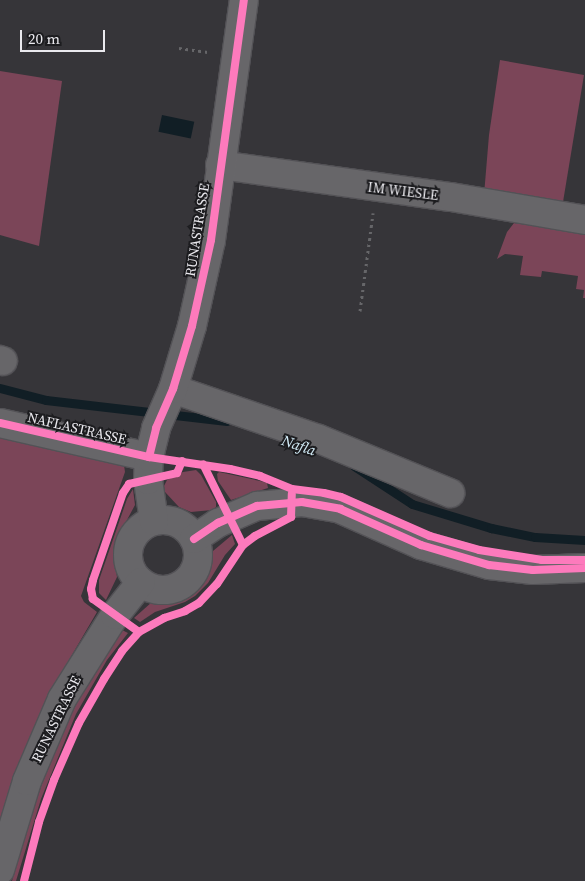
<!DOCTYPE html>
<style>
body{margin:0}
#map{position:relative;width:585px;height:881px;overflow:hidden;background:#363539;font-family:"Source Serif 4",serif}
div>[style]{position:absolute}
.green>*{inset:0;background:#7b4558}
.water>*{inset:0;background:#111e25;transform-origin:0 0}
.stream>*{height:9px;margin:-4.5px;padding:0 4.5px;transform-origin:4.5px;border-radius:4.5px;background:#111e25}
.path>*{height:3px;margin-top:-1.5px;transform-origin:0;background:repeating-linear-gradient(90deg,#666669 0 2.5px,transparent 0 6.5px)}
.roads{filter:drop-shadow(1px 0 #535256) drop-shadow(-1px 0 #535256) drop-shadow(0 1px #535256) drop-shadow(0 -1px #535256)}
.minor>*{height:28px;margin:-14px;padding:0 14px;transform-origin:14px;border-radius:14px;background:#676669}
.minor>.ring{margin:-14px;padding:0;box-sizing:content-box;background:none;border:28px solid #676669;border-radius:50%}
.cycleway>*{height:8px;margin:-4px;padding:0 4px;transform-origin:4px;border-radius:4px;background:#fd7abc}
span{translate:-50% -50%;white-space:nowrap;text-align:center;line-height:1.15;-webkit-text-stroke:4px #1c1c1f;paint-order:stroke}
.street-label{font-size:14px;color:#eae9ee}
.water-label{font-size:15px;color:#d0e9f4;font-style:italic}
.scale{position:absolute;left:20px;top:30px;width:85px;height:22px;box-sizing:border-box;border:2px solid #eae9ee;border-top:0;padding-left:6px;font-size:15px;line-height:18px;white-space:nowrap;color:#eae9ee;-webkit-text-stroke:4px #1c1c1f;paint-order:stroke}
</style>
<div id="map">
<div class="green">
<i style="clip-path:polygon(500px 60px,584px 75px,562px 208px,484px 195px,489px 135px)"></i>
<i style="clip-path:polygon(0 71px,62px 81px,39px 246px,0 235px)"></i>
<i style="clip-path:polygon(514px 223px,585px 233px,585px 298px,583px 298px,584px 290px,576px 289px,578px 276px,542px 271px,541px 277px,520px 275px,523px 256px,505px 254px,497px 259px,507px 232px)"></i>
<i style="clip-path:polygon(0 431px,124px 465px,125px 472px,81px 596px,84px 602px,97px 612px,48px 696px,13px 780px,0 824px)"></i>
<i style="clip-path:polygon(196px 470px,201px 475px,216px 502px,216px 507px,212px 510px,191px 512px,179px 507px,165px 492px,164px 486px,167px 480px,183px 472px)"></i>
<i style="clip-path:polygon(219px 472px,260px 481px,267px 483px,268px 488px,231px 500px,218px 481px,217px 474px)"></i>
<i style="clip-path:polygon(133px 489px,135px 505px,120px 533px,115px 547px,114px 556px,117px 577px,106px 600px,99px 593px,99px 580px,127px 499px)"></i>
<i style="clip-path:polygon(232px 535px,235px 544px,225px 555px,208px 583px,195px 596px,185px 602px,155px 612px,140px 622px,134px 618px,152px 602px,179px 598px,200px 584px,206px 575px,213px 551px)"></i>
<i style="clip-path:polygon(122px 630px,128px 633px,107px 660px,76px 714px,41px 799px,16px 881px,12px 881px,23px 840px,49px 763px,69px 716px,102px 658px)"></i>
</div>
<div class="water">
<i style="left:162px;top:115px;width:33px;height:17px;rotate:12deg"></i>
</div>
<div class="stream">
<i style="left:0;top:388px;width:48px;rotate:14.6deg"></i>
<i style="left:46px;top:400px;width:182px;rotate:6.6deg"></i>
<i style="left:354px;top:466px;width:69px;rotate:33.2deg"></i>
<i style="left:412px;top:504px;width:83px;rotate:16.9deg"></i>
<i style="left:491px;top:528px;width:45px;rotate:11.6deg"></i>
<i style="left:535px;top:537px;width:50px;rotate:3.4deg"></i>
</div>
<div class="path">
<i style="left:179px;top:48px;width:29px;rotate:8deg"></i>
<i style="left:360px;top:311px;width:99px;rotate:-82.4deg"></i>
</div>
<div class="roads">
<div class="minor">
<i style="left:220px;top:165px;width:233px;rotate:7.9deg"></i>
<i style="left:451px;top:197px;width:136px;rotate:9.7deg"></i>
<i style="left:0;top:360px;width:3px;rotate:18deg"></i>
<i style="left:173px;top:389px;width:154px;rotate:18.9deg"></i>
<i style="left:319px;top:439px;width:142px;rotate:22.4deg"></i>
<i style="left:0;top:423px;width:153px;rotate:12.9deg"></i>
<i class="ring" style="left:128px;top:520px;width:42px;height:42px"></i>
<i style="left:154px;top:521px;width:41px;rotate:-98.3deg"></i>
<i style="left:148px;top:480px;width:23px;rotate:-88deg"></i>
<i style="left:149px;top:457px;width:30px;rotate:-76deg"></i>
<i style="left:156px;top:428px;width:43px;rotate:-66.4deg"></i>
<i style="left:173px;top:389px;width:66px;rotate:-73.2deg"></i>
<i style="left:192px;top:326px;width:88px;rotate:-77.5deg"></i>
<i style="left:211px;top:240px;width:242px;rotate:-82.2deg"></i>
<i style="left:194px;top:539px;width:29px;rotate:-34deg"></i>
<i style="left:218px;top:523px;width:43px;rotate:-23.6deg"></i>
<i style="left:257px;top:506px;width:45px;rotate:-5.1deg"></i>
<i style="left:302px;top:502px;width:39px;rotate:10deg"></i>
<i style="left:340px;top:509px;width:89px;rotate:24deg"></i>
<i style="left:421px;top:545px;width:71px;rotate:16.4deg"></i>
<i style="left:489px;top:565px;width:44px;rotate:6.5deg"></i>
<i style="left:533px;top:570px;width:52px;rotate:-2.2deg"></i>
<i style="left:0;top:870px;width:93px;rotate:-73.1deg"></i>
<i style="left:27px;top:781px;width:89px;rotate:-66.9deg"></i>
<i style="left:62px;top:699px;width:99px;rotate:-57.8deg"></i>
<i style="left:115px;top:615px;width:42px;rotate:-51.8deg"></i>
</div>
</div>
<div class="cycleway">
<i style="left:0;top:423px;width:153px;rotate:12.9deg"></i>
<i style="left:149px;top:457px;width:82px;rotate:8.4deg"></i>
<i style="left:230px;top:469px;width:31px;rotate:13deg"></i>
<i style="left:260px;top:476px;width:35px;rotate:22deg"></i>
<i style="left:292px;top:489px;width:32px;rotate:7deg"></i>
<i style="left:324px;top:493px;width:17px;rotate:13deg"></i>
<i style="left:341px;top:497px;width:97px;rotate:23.7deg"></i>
<i style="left:430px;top:536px;width:51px;rotate:15.9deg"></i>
<i style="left:479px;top:550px;width:64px;rotate:9deg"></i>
<i style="left:542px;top:560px;width:43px"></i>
<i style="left:149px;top:457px;width:30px;rotate:-76deg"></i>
<i style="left:156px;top:428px;width:43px;rotate:-66.4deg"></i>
<i style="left:173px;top:389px;width:66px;rotate:-73.2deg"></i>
<i style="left:192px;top:326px;width:88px;rotate:-77.5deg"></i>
<i style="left:211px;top:240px;width:242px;rotate:-82.2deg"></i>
<i style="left:194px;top:539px;width:29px;rotate:-34deg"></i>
<i style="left:218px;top:523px;width:43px;rotate:-23.6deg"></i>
<i style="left:257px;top:506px;width:45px;rotate:-5.1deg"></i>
<i style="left:302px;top:502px;width:39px;rotate:10deg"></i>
<i style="left:340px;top:509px;width:89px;rotate:24deg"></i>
<i style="left:421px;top:545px;width:71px;rotate:16.4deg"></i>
<i style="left:489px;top:565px;width:44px;rotate:6.5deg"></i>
<i style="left:533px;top:570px;width:52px;rotate:-2.2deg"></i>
<i style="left:243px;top:545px;width:15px;rotate:-37deg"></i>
<i style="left:255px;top:536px;width:41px;rotate:-27.8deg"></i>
<i style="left:291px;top:517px;width:23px;rotate:-88deg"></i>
<i style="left:139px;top:632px;width:57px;rotate:-144.3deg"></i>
<i style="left:93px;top:599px;width:10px;rotate:-101deg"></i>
<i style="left:91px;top:589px;width:9px;rotate:-77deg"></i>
<i style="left:93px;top:580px;width:92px;rotate:-71deg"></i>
<i style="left:123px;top:493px;width:11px;rotate:-56deg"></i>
<i style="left:129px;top:484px;width:49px;rotate:-12.9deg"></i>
<i style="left:177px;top:473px;width:13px;rotate:-67deg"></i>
<i style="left:24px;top:881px;width:61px;rotate:-75.7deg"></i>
<i style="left:39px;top:822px;width:45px;rotate:-70.3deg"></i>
<i style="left:54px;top:780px;width:62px;rotate:-66.3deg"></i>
<i style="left:79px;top:723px;width:51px;rotate:-60.4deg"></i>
<i style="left:104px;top:679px;width:33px;rotate:-57deg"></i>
<i style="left:122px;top:651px;width:25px;rotate:-48deg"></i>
<i style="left:139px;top:632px;width:29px;rotate:-29deg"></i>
<i style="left:164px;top:618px;width:22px;rotate:-18deg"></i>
<i style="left:185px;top:611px;width:16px;rotate:-30deg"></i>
<i style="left:199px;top:603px;width:26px;rotate:-47deg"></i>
<i style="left:217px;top:584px;width:47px;rotate:-56.3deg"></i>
<i style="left:243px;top:545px;width:90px;rotate:-116.3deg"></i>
</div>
<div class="street-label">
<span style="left:403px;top:191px;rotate:7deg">IM WIESLE</span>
<span style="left:197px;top:230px;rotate:-81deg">RUNASTRASSE</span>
<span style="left:77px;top:428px;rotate:13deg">NAFLASTRASSE</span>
<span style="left:56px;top:719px;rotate:-64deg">RUNASTRASSE</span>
</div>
<div class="water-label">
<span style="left:299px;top:445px;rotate:19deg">Nafla</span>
</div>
<div class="scale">20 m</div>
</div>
